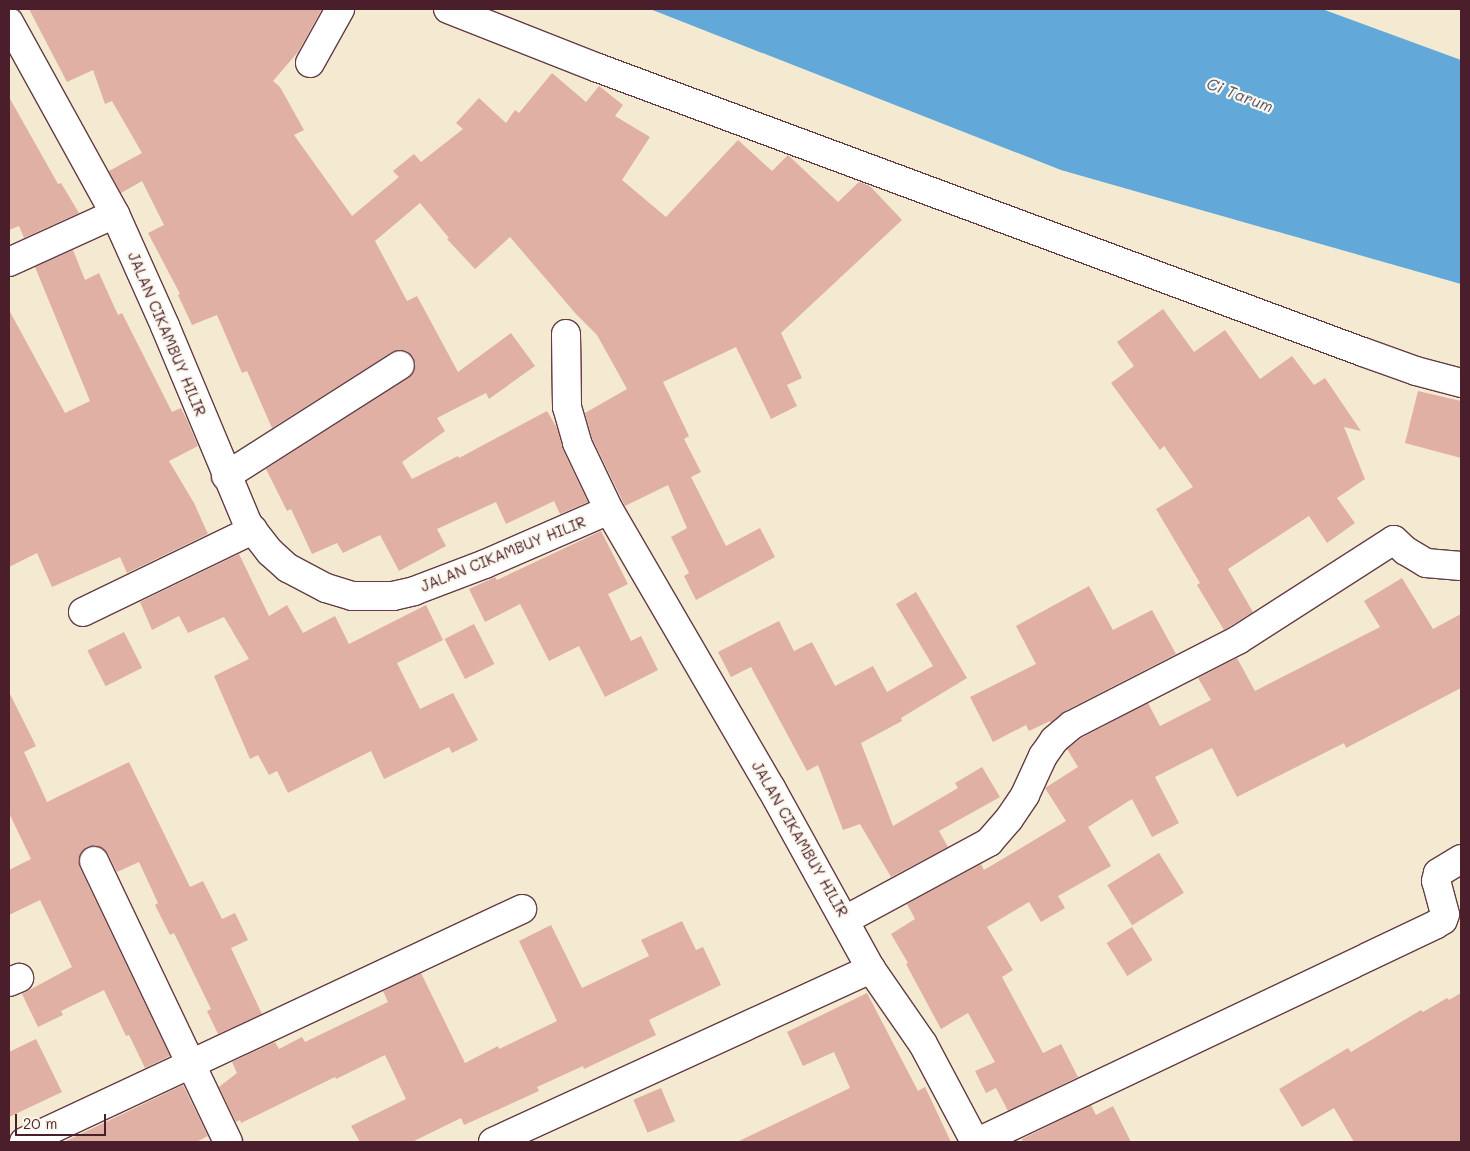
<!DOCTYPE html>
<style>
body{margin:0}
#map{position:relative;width:1470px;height:1151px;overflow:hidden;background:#f4e9d1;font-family:Mali,sans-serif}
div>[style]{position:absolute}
.water>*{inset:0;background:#62a8d8}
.building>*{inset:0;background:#e1b0a5;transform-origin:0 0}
.roads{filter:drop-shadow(1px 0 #643d44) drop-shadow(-1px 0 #643d44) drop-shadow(0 1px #643d44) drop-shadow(0 -1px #643d44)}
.minor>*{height:28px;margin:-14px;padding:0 14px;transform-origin:14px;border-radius:14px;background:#fff}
span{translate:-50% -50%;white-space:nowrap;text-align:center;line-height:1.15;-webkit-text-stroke:4.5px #fbf7ec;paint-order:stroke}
.street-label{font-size:15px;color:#4a1f2b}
.water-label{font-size:16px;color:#545670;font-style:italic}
.frame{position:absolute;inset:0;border:10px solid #4a1f2b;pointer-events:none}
.scale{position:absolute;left:15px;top:1114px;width:91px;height:22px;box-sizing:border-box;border:2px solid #4a1f2b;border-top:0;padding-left:6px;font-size:15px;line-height:18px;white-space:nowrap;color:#4a1f2b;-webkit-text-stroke:4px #fbf7ec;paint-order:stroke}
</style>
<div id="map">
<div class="water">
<i style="clip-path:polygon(650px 9px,1322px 9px,1461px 60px,1461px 284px,1061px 170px)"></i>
</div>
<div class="building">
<i style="clip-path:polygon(29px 9px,322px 9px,298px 52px,273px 81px,280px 87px,304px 130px,294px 135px,352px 216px,399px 177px,393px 171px,414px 154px,421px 162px,463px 129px,456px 123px,479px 98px,506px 123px,515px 110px,519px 113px,552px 73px,586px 102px,599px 86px,623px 105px,615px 116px,650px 137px,622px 180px,666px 217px,738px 140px,772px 171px,788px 155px,838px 202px,859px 182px,870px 186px,902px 220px,781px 333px,802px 378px,787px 385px,797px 406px,771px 419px,736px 347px,663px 382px,689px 436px,684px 439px,701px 472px,691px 477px,726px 546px,760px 528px,775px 557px,696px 600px,684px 576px,689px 573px,671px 537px,687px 528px,668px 485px,625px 506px,592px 438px,585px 413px,627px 389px,597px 335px,576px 314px,510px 237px,475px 269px,447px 239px,449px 238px,420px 203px,375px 241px,407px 301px,417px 296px,458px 372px,511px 333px,535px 366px,489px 399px,486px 393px,437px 418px,445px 431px,402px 462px,412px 479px,458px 456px,459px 458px,547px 411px,557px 428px,563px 450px,588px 502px,560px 514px,554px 501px,506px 524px,496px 502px,437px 529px,446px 546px,399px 571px,380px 535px,343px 553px,337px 543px,312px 554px,291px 509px,287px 511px,266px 469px,408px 378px,414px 372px,416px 364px,413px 357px,407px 351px,399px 349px,392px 352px,272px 428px,247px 371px,242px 373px,217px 315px,192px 325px,178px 295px,180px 294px,148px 233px,164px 225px,142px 181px,121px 193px,109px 171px,142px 153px,112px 101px,105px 104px,93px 70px,67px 82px)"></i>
<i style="clip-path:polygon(9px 97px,58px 184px,61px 183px,79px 213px,24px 238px,19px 226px,9px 230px)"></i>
<i style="clip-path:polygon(73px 250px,85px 280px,99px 273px,118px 315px,122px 313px,172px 412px,181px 408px,187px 420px,198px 446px,169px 461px,194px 503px,208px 534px,127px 573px,120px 557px,52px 587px,37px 553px,9px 567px,9px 310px,65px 413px,90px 401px,35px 267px)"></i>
<i style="clip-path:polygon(1163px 309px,1194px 352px,1225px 330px,1260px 379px,1292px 356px,1314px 385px,1325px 378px,1361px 431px,1344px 427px,1365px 479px,1337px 498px,1355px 523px,1327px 543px,1309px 516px,1228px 569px,1253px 612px,1224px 630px,1197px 585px,1200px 583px,1156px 509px,1193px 487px,1164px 446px,1160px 450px,1111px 383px,1134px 366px,1117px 342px)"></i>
<i style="clip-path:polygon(1418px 391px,1461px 401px,1461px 458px,1405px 443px)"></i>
<i style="clip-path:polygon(601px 531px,628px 584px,608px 594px,631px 641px,641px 636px,658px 670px,605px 697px,579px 646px,549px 661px,520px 604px,485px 622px,469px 589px,495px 577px,497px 580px)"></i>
<i style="clip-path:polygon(239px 554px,269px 616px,287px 605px,303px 633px,335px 616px,349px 644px,426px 605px,443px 640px,397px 663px,420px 709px,453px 693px,478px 740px,452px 753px,449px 747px,384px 779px,371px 751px,288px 793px,277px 771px,269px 775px,258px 755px,250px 759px,214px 676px,249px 659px,224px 617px,188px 633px,179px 616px,152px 630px,140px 602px)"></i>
<i style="clip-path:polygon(1402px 578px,1433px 629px,1461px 614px,1461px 688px,1346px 748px,1344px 743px,1237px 797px,1212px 748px,1155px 777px,1179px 823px,1152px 837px,1132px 799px,1088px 827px,1111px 866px,1058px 896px,1065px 908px,1041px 922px,1029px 902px,987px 927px,1013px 970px,1002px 977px,1043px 1053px,1061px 1044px,1078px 1077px,1008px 1111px,996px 1088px,986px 1093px,975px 1071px,995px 1062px,968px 1013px,941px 1029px,906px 964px,908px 963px,891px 934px,915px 919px,907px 904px,981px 864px,984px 870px,1066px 821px,1045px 788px,1078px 767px,1067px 749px,1081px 738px,1148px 703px,1160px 726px,1211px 700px,1198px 678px,1237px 658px,1255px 691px,1380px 627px,1364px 601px)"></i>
<i style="clip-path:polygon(1089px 586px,1113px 630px,1152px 610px,1176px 654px,1065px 711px,1051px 723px,1050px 721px,1029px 731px,1026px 725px,993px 742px,970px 697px,1036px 664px,1016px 626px)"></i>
<i style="clip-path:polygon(916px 592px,967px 678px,901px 718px,902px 721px,861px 743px,893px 826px,958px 788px,955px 783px,982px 767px,1000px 797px,939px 831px,948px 847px,891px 877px,860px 824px,843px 830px,818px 765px,807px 771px,751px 667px,731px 677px,718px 652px,779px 621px,794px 651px,812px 642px,835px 686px,873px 666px,887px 692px,933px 666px,896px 604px)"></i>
<i style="left:474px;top:624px;width:45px;height:33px;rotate:63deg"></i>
<i style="left:124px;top:632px;width:40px;height:41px;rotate:63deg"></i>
<i style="clip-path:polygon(9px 692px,36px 746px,24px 752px,47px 802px,129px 762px,190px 887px,203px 881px,222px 919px,235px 913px,248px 940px,231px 948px,262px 1014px,218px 1034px,207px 1011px,211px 1009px,174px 933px,170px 935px,155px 905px,158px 903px,139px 862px,117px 872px,108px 854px,102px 848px,95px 845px,87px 847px,81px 853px,78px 860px,80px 868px,170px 1056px,145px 1068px,129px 1035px,126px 1036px,104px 990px,61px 1011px,63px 1015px,38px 1027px,22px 994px,72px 967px,40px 900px,9px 915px,9px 870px,31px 859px,9px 813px)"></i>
<i style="left:1159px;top:853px;width:47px;height:61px;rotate:58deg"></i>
<i style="clip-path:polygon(682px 921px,696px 950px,703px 947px,721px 985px,649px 1020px,656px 1035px,584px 1069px,583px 1066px,537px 1087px,539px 1091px,464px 1125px,461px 1118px,412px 1142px,360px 1142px,351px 1126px,406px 1099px,385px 1055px,336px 1079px,335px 1077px,241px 1123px,240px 1120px,236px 1122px,219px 1087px,237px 1073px,232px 1062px,275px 1042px,279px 1049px,302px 1037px,305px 1042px,388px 1002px,383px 991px,421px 973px,465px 1063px,498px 1046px,499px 1049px,557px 1021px,519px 941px,551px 925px,582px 988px,649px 956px,641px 940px)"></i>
<i style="left:1132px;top:927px;width:39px;height:30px;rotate:58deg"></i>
<i style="clip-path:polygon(867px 993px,918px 1091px,925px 1087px,951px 1142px,737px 1142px,850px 1088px,834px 1052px,803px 1066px,787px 1032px)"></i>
<i style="clip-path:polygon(1461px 993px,1461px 1142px,1354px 1142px,1334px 1108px,1302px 1127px,1279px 1089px,1348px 1048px,1351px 1052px,1421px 1010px,1423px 1012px,1447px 998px,1449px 1000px)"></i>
<i style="clip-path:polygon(36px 1039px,62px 1092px,9px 1117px,9px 1052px)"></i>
<i style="clip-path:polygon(183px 1085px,208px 1136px,196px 1142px,64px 1142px)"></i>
<i style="left:661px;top:1088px;width:36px;height:30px;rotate:67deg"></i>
<i style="clip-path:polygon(1091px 1105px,1096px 1115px,1113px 1106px,1131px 1142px,1023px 1142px,1022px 1139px)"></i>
</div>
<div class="roads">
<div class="minor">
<i style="left:448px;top:9px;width:161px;rotate:21.5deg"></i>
<i style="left:598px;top:68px;width:816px;rotate:20.37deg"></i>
<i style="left:1363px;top:352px;width:56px;rotate:19.7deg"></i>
<i style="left:1416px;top:371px;width:47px;rotate:14.9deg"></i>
<i style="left:9px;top:22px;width:219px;rotate:61.1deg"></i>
<i style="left:115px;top:214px;width:123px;rotate:65.9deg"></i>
<i style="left:165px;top:326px;width:215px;rotate:67.3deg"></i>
<i style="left:248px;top:524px;width:36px;rotate:52deg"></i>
<i style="left:270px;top:552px;width:24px;rotate:42deg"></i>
<i style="left:288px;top:568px;width:43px;rotate:27.8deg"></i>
<i style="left:326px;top:588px;width:27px;rotate:17deg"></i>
<i style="left:352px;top:596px;width:41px"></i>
<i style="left:393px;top:596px;width:22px;rotate:-13deg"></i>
<i style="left:414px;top:591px;width:76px;rotate:-20.8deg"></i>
<i style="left:485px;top:564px;width:135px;rotate:-23.5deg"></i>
<i style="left:609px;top:510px;width:322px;rotate:59.8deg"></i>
<i style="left:771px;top:788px;width:207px;rotate:61.1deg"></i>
<i style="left:871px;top:969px;width:91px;rotate:55.3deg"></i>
<i style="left:923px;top:1044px;width:111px;rotate:62deg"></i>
<i style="left:310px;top:63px;width:62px;rotate:-60.9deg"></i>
<i style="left:9px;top:262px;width:116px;rotate:-24.4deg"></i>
<i style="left:566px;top:334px;width:73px;rotate:89.2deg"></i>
<i style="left:567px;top:407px;width:37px;rotate:74deg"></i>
<i style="left:577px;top:443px;width:74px;rotate:64.5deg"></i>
<i style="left:226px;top:476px;width:206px;rotate:-32.5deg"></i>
<i style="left:83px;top:612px;width:189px;rotate:-25.8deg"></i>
<i style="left:94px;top:861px;width:311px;rotate:64.5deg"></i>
<i style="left:845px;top:920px;width:164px;rotate:-28.4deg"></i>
<i style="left:989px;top:842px;width:30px;rotate:-49deg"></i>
<i style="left:1009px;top:819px;width:29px;rotate:-56deg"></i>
<i style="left:1025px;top:795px;width:43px;rotate:-65.2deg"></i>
<i style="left:1043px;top:756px;width:19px;rotate:-55deg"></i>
<i style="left:1054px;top:740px;width:23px;rotate:-40deg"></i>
<i style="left:1072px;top:725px;width:186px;rotate:-27.1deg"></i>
<i style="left:1238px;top:640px;width:185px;rotate:-32.7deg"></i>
<i style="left:1394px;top:540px;width:16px;rotate:43deg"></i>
<i style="left:1406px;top:551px;width:23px;rotate:31deg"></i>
<i style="left:1426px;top:563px;width:35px;rotate:5deg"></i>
<i style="left:9px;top:982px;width:11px;rotate:-22deg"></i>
<i style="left:24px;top:1142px;width:550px;rotate:-25.07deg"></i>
<i style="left:493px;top:1142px;width:416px;rotate:-24.6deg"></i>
<i style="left:978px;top:1142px;width:506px;rotate:-25.4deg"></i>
<i style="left:1435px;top:925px;width:9px;rotate:-32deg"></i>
<i style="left:1443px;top:920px;width:6px;rotate:-72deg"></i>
<i style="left:1445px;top:914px;width:34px;rotate:-105deg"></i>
<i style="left:1436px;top:881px;width:8px;rotate:-76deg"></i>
<i style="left:1438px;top:873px;width:27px;rotate:-31deg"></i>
</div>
</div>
<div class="street-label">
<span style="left:167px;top:334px;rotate:67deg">JALAN CIKAMBUY HILIR</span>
<span style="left:503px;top:554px;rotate:-22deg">JALAN CIKAMBUY HILIR</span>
<span style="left:800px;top:839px;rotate:60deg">JALAN CIKAMBUY HILIR</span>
</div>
<div class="water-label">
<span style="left:1240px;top:95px;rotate:21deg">Ci Tarum</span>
</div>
<div class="frame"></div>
<div class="scale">20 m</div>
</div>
